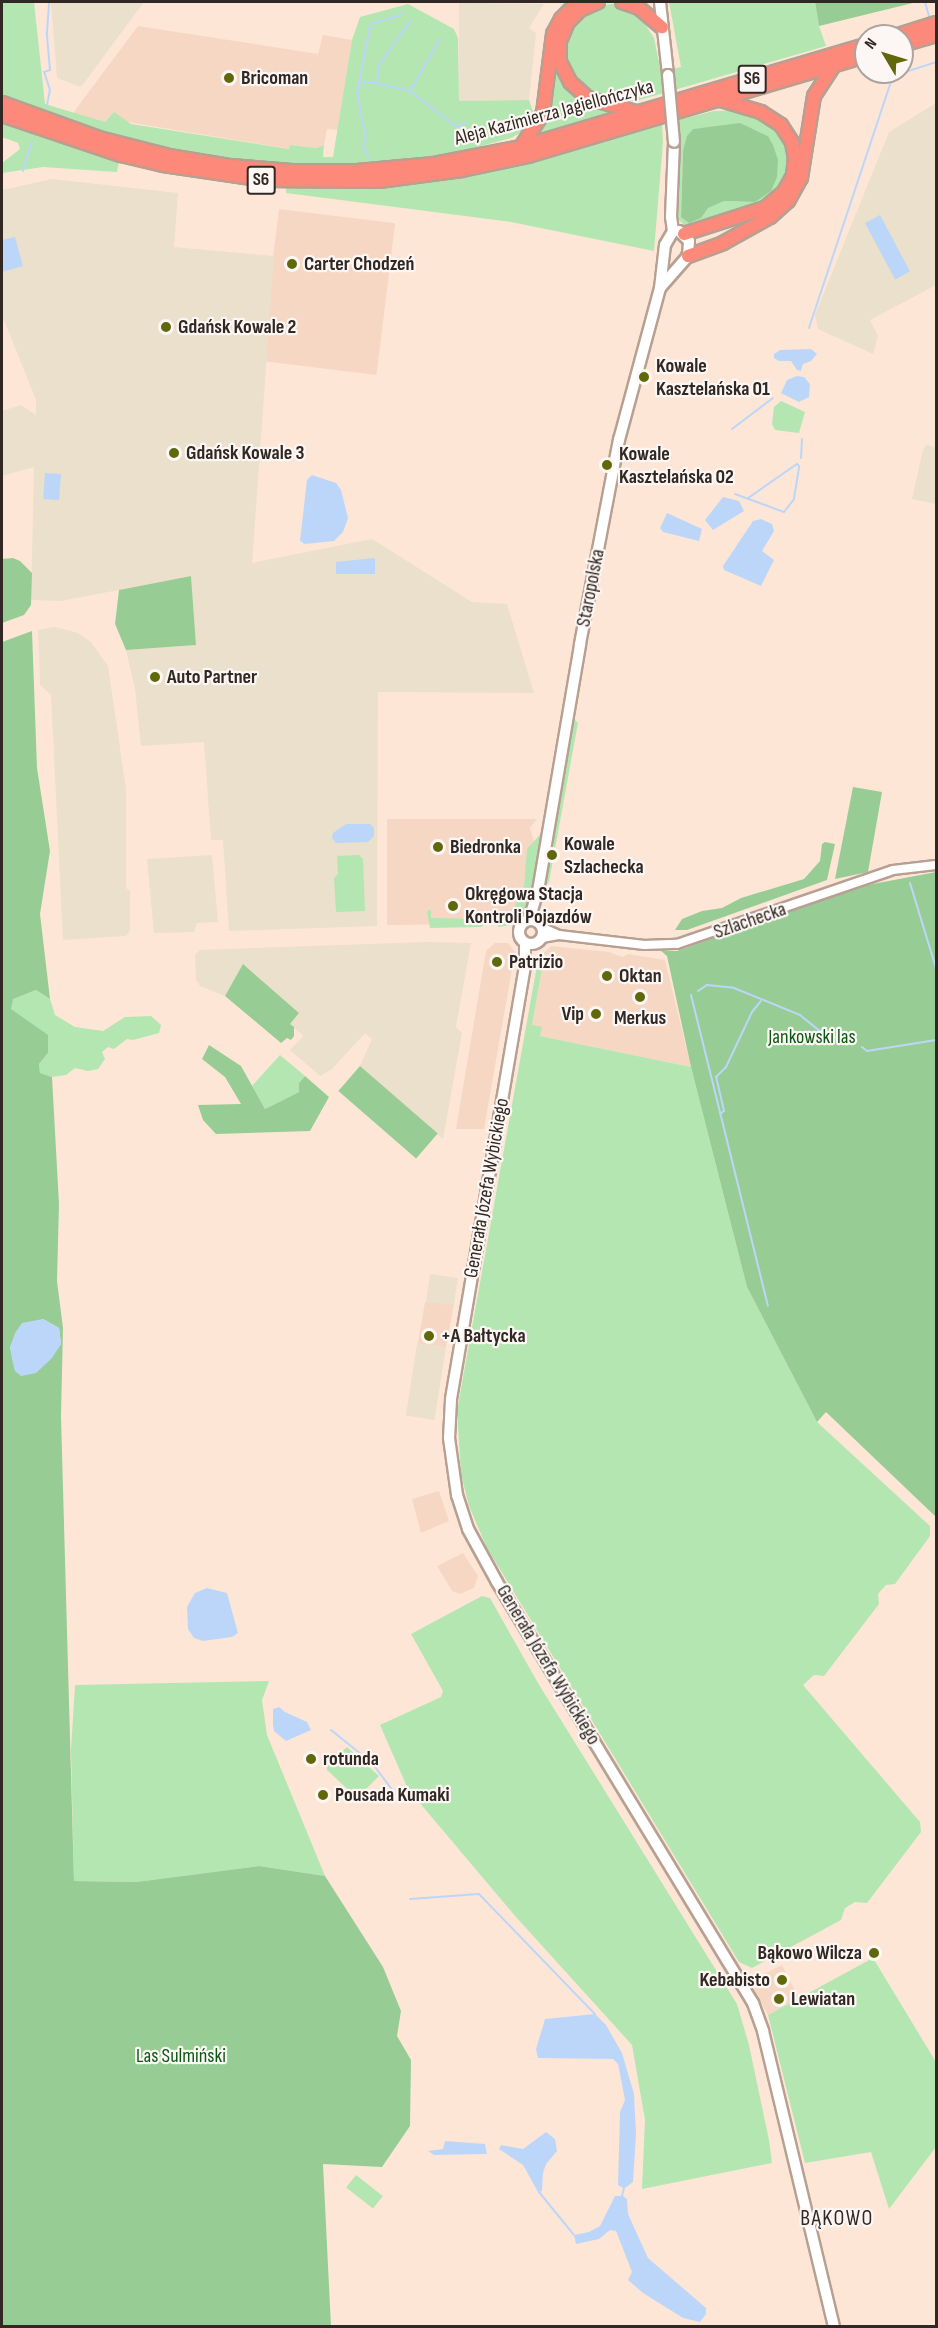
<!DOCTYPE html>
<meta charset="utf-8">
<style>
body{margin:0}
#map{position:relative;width:938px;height:2328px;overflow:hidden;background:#fee6d6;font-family:"Sofia Sans Condensed",sans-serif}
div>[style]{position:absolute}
.built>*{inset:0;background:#f6d7c4;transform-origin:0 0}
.industrial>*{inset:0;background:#eae0cb;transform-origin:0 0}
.green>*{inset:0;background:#b4e6b2;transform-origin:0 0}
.forest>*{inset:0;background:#97cd95;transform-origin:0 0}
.water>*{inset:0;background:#bcd6fa;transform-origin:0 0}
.stream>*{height:2px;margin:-1px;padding:0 1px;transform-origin:1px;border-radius:1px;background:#bcd6fa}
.roads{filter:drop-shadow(2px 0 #b7a092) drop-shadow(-2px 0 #b7a092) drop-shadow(0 2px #b7a092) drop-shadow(0 -2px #b7a092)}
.tertiary>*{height:8px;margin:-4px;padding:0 4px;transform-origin:4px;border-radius:4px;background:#fff}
.secondary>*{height:10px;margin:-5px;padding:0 5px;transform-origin:5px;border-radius:5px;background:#fff}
.secondary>.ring{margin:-5px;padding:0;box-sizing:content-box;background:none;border:10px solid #fff;border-radius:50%}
.motorway>*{height:12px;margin:-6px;padding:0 6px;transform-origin:6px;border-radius:6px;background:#fc8979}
.bridges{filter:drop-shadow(2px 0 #b7a092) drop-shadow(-2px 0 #b7a092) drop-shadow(0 2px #b7a092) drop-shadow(0 -2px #b7a092)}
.secondary-bridge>*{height:10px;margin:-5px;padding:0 5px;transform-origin:5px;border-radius:5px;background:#fff}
.dots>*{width:16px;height:16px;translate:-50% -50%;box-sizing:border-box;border:3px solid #fcf7f4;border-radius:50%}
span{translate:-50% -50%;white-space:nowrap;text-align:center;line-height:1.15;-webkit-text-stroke:4.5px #fcf7f4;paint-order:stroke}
.shield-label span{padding:2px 4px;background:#fcf7f4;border:2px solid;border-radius:4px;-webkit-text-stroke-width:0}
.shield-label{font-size:18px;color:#312823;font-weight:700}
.poi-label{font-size:20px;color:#312823;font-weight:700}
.left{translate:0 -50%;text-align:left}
.right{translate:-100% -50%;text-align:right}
.street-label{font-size:20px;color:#312823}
.park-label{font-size:20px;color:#0a5812}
.quarter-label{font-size:22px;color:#312823;letter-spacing:1.5px}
.frame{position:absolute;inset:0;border:3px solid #312823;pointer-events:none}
.north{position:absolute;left:854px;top:24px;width:60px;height:60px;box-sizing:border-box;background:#fcf7f4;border:2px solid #aba4a0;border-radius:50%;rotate:308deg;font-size:16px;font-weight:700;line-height:24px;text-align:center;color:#312823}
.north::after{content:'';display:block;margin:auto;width:21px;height:27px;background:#60680b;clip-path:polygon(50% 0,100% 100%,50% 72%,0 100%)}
</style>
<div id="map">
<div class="built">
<i style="clip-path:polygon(138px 26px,318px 54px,323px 35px,352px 40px,338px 130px,327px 129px,324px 145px,317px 148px,291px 145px,290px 149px,127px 122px,106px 123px,73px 113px)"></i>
<i style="left:279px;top:209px;width:117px;height:153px;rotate:7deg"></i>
<i style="clip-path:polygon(387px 819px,537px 819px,530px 828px,534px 842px,524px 902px,511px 920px,500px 924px,387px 925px)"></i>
<i style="clip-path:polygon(495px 943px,508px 943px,515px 952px,484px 1129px,456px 1129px,486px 951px)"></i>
<i style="clip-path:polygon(551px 946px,609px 952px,623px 957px,628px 954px,665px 960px,691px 1067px,540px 1036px,532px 1025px,545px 952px)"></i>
<i style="clip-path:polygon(425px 1302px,454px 1304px,446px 1347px,417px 1348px)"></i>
<i style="clip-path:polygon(439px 1491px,449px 1521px,421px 1533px,412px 1499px)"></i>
<i style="clip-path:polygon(463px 1553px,478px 1576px,474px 1588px,460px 1594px,452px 1591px,437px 1566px)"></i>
<i style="clip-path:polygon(782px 1965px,799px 1998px,768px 2015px,754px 1990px,758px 1977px)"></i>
</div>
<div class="industrial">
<i style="clip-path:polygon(51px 2px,144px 2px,81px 87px,57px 78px)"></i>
<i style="clip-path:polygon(459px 3px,544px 4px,529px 28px,536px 33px,529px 100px,459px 101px)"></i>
<i style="clip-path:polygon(936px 103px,936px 285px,870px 320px,878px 336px,873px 354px,818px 329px,815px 315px,889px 132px)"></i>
<i style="clip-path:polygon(52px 179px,178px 193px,174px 247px,274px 256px,252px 563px,372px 539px,472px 602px,507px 604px,534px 693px,378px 692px,377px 926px,229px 931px,223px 840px,211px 840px,204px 742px,141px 746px,135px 689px,126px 650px,196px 645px,191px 576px,61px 601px,31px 600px,34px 467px,2px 476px,2px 411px,21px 405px,36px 415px,36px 400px,2px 315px,2px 190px)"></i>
<i style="clip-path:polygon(926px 445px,936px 447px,936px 504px,912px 499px,923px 450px)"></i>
<i style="clip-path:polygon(55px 627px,78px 633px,91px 642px,108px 666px,126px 789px,126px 888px,130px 891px,130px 931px,126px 936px,63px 940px,51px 695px,40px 685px,38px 630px)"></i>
<i style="clip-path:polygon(212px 855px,218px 922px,197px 923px,194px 932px,154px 933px,147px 859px)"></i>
<i style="clip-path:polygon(426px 942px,471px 943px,456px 1027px,462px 1033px,443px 1139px,360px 1066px,372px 1039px,365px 1033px,332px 1069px,320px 1076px,290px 1050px,303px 1036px,290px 1024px,299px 1013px,244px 965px,225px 996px,200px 986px,196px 980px,195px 955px,200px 950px)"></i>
<i style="left:430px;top:1274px;width:28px;height:28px;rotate:8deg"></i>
<i style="left:446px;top:1347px;width:74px;height:29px;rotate:99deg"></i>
</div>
<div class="green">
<i style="clip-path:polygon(2px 2px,34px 2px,45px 104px,105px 122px,114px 112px,131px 124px,289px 149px,290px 145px,317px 148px,324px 145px,323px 157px,333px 157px,352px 40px,360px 17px,408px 4px,454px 29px,458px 38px,459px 101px,529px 100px,535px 117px,525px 130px,511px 138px,451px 154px,358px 164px,244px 163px,170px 152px,95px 131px,2px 97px)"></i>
<i style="clip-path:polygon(669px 2px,815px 2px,819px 26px,826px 46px,636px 101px,610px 100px,589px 92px,573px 78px,564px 56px,570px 28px,582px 14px,602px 5px,614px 4px,642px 16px,641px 18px,654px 38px,661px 72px,681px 67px)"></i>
<i style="clip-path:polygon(554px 51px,560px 75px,566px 85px,586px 102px,618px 111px,531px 136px)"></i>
<i style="clip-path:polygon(evenodd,742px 110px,752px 112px,782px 133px,792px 158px,785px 185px,763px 205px,691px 227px,684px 225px,678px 219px,677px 211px,678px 120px,714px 111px,742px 110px,717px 127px,757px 131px,768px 136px,755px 202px,724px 201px,681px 217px,683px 151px,693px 129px,717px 127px)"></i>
<i style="clip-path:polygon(2px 122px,119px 162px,117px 172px,43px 167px,2px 173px,2px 163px,20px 149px,18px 143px,2px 137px)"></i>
<i style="clip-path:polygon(662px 123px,663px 142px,654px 251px,511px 222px,286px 193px,286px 188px,379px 188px,463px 177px,563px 154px)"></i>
<i style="clip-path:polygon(781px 401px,805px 412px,799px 433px,775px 430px,772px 424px,774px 407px)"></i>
<i style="clip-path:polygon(574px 719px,578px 723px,549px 882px,544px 887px,544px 876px,551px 860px,554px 841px,553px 827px,571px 722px)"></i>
<i style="clip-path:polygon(545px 829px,531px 904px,525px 917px,515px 924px,499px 927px,495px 924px,508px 921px,524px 887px,527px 849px)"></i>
<i style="clip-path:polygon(359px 855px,363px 859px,365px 911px,336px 912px,334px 878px,338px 874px,337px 856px)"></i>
<i style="clip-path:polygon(431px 910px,431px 918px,482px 919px,485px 924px,481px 927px,430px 928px,427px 911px)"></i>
<i style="clip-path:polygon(545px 952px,532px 1025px,542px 1027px,540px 1036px,691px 1067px,747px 1287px,817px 1422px,930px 1526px,930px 1536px,895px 1584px,886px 1585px,878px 1594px,879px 1604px,824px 1676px,814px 1675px,803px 1685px,920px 1822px,921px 1832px,867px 1903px,855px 1902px,845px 1908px,841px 1920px,752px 1968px,739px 1962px,487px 1548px,469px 1506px,461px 1474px,457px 1411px,538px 960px)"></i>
<i style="clip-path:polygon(36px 990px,50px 999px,55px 1015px,75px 1027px,103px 1031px,125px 1017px,151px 1016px,161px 1025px,159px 1033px,133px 1040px,127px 1039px,114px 1049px,108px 1047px,102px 1052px,105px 1059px,98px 1069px,88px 1071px,75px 1068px,66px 1075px,52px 1077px,40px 1073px,39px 1064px,48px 1053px,11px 1009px,12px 999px)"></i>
<i style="clip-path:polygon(280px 1055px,305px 1076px,299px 1083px,299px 1092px,265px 1109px,252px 1086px)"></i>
<i style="clip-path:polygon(482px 1596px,490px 1598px,538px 1683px,737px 2004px,749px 2045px,769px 2140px,772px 2163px,642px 2189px,645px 2120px,632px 2045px,516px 1917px,408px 1789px,380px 1725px,441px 1697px,443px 1691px,411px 1634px)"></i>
<i style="clip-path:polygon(269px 1681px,262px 1700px,267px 1735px,325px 1876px,259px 1866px,136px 1882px,74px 1881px,71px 1749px,75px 1685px)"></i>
<i style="clip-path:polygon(347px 1747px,379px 1776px,357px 1798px,327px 1770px,327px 1764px)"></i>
<i style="clip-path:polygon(873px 1958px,936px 2062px,936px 2147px,889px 2209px,871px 2152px,805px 2163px,768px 2015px)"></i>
<i style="left:356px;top:2175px;width:34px;height:16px;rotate:38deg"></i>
</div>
<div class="forest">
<i style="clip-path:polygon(815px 2px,917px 2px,819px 26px)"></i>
<i style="clip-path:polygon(740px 123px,768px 136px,773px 145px,778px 160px,777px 177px,771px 191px,755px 202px,724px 201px,708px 208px,701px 218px,689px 223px,681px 217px,683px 151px,687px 136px,693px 129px)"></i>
<i style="clip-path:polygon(13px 558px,20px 561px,32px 573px,31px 605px,24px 615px,2px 623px,2px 559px)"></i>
<i style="clip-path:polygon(191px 576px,196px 645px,126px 650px,115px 624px,119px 590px)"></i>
<i style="clip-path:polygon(evenodd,32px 631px,37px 768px,50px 851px,40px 914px,50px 999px,36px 990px,13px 999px,11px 1009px,48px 1035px,48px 1053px,39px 1064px,40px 1073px,52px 1077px,59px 1204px,57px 1281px,63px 1328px,61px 1416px,74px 1881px,136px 1882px,259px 1866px,325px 1876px,383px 1967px,401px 2011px,397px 2036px,411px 2060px,410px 2126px,382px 2167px,323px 2164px,331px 2326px,2px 2326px,2px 642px,32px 631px,43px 1319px,59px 1328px,61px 1344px,46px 1363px,15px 1370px,10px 1347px,43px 1319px)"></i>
<i style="clip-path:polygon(853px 787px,882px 792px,868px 872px,835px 879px)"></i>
<i style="clip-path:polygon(825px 842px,835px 844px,827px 880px,687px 930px,675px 930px,682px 919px,702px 911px,722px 908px,741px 898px,804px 879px,820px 861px,822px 844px)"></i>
<i style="clip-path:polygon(936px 872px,936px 1517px,826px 1412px,817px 1422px,747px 1287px,691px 1067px,667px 956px,660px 950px,677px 951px,857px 887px)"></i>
<i style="clip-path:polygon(243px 964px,299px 1013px,290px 1024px,294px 1027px,294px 1036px,291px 1040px,287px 1038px,281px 1043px,225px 996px)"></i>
<i style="clip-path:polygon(209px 1045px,241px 1066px,265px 1109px,299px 1092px,299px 1083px,305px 1076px,329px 1097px,310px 1131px,216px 1134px,203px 1120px,198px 1105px,241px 1104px,225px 1077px,202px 1059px)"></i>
<i style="left:360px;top:1066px;width:103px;height:33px;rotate:41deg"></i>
</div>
<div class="water">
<i style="left:880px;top:215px;width:64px;height:17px;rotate:62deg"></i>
<i style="clip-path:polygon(15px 237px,23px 266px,2px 272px,2px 240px)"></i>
<i style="clip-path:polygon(811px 349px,817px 354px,811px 361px,803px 364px,801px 371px,797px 370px,791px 361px,779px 361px,774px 358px,774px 354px,780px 350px)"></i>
<i style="clip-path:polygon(797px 376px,804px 377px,810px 384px,809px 397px,799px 402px,781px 393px,787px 380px)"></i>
<i style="left:45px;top:473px;width:16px;height:26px;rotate:4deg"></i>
<i style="clip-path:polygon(312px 475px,336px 483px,341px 490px,348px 518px,343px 532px,334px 541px,305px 544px,300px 541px,307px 480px)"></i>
<i style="clip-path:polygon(723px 497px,739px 501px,744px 511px,713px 530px,705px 520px)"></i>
<i style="clip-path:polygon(667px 513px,702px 529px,699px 541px,663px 532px,660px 528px)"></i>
<i style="clip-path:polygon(761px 519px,772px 524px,774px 531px,762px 551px,774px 560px,761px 586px,724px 570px,723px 566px,753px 521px)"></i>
<i style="clip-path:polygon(375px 558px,375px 574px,336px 574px,336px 562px)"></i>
<i style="clip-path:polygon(346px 824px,370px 824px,374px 828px,374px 836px,368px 842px,336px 843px,332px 838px,333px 833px)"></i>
<i style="clip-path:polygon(43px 1319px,59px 1328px,61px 1344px,52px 1358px,36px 1373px,21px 1376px,15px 1371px,12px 1359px,10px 1347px,15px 1333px,22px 1323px)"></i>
<i style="clip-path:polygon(207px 1588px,227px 1593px,238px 1633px,232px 1637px,203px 1641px,194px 1638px,188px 1629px,187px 1607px,195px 1593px)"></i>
<i style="clip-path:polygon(279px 1707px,285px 1712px,307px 1722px,311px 1730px,286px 1741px,274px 1731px,273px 1725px,273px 1709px)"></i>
<i style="clip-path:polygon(595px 2014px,606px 2025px,622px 2053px,634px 2094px,636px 2134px,633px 2182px,625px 2188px,623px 2196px,627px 2199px,628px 2214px,648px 2258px,706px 2308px,706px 2314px,700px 2322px,683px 2318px,643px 2293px,628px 2280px,632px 2272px,616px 2231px,610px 2230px,599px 2239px,576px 2244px,574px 2235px,589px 2232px,600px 2226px,615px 2196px,621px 2196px,623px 2188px,618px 2185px,620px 2112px,625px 2100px,618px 2064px,613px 2059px,538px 2058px,536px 2049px,545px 2019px)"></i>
<i style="clip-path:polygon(546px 2132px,555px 2139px,557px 2151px,546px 2164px,543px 2173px,542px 2191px,538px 2192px,523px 2165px,499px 2149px,501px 2145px,523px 2149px)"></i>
<i style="clip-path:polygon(445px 2141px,485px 2144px,487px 2154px,434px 2155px,428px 2151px,443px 2149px)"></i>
</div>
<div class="stream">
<i style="left:925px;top:2px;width:15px;rotate:74deg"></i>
<i style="left:377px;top:82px;width:17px;rotate:-83deg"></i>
<i style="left:379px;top:65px;width:55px;rotate:-54.6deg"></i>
<i style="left:360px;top:83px;width:17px"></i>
<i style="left:377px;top:83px;width:34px;rotate:14deg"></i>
<i style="left:410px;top:91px;width:57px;rotate:37.9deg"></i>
<i style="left:455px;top:126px;width:12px;rotate:-14deg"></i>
<i style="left:410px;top:91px;width:60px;rotate:-60deg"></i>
<i style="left:47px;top:105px;width:15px;rotate:-79deg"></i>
<i style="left:50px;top:90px;width:19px;rotate:-108deg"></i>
<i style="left:44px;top:72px;width:6px;rotate:-18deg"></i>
<i style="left:50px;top:70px;width:38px;rotate:-95deg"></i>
<i style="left:47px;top:32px;width:30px;rotate:-86deg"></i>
<i style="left:369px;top:158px;width:14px;rotate:-115deg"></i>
<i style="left:363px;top:145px;width:7px;rotate:-63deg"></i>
<i style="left:366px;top:139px;width:47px;rotate:-101.1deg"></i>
<i style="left:357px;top:93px;width:67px;rotate:-78.9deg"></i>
<i style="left:370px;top:27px;width:3px;rotate:-72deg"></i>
<i style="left:371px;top:24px;width:34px;rotate:-17deg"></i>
<i style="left:23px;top:171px;width:30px;rotate:-73deg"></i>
<i style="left:809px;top:328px;width:266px;rotate:-71.6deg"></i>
<i style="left:893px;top:76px;width:45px;rotate:-18deg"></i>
<i style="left:732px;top:429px;width:51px;rotate:-37.1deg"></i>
<i style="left:801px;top:458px;width:19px;rotate:-87deg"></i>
<i style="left:735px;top:494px;width:52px;rotate:20.2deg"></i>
<i style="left:784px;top:512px;width:16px;rotate:-52deg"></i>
<i style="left:794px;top:499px;width:33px;rotate:-81deg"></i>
<i style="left:799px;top:466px;width:3px;rotate:-135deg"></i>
<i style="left:797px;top:464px;width:60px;rotate:145.2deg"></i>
<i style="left:910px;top:883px;width:89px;rotate:73deg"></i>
<i style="left:698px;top:991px;width:11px;rotate:-34deg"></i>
<i style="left:707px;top:985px;width:27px;rotate:6deg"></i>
<i style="left:734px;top:988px;width:71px;rotate:22.2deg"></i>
<i style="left:800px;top:1015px;width:26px;rotate:39deg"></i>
<i style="left:820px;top:1031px;width:25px;rotate:23deg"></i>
<i style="left:691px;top:995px;width:320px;rotate:76.1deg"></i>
<i style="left:862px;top:1047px;width:6px;rotate:39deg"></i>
<i style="left:867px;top:1051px;width:70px;rotate:-9.1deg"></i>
<i style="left:720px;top:1114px;width:5px;rotate:-37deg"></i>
<i style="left:724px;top:1111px;width:35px;rotate:-103deg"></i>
<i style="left:716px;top:1077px;width:14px;rotate:-45deg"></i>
<i style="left:726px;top:1067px;width:61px;rotate:-64.7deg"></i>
<i style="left:752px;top:1012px;width:14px;rotate:-51deg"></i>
<i style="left:331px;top:1730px;width:53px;rotate:38.8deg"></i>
<i style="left:372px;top:1763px;width:35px;rotate:53deg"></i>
<i style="left:410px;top:1899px;width:69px;rotate:-4.1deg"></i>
<i style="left:479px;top:1894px;width:167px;rotate:46deg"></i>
<i style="left:539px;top:2192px;width:55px;rotate:50.9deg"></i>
</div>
<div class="roads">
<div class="tertiary">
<i style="left:543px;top:928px;width:17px;rotate:24deg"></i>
<i style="left:542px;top:938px;width:17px;rotate:-10deg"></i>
<i style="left:559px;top:935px;width:86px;rotate:6.7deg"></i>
<i style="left:644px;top:945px;width:33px;rotate:-2deg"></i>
<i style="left:677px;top:944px;width:228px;rotate:-18.9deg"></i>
<i style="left:893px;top:870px;width:43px;rotate:-6.6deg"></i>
</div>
<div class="secondary">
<i style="left:660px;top:2px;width:73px;rotate:83.7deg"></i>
<i style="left:673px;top:231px;width:14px;rotate:-98deg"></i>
<i style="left:671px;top:217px;width:75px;rotate:-87.7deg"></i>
<i style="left:660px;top:288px;width:43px;rotate:-48.8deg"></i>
<i style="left:688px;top:256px;width:15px;rotate:-86deg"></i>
<i style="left:689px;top:241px;width:14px;rotate:-135deg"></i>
<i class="ring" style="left:519px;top:920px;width:14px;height:14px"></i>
<i style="left:529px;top:920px;width:30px;rotate:-73deg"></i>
<i style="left:538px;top:891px;width:251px;rotate:-80.3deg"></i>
<i style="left:580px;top:644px;width:208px;rotate:-79.2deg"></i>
<i style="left:619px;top:440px;width:157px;rotate:-74.9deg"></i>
<i style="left:660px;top:288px;width:43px;rotate:-83.4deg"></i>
<i style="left:665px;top:245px;width:16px;rotate:-60deg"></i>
<i style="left:525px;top:943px;width:23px;rotate:90deg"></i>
<i style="left:525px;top:966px;width:440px;rotate:99.7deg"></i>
<i style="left:451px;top:1400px;width:38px;rotate:93deg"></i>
<i style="left:449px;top:1438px;width:58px;rotate:82deg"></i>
<i style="left:457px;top:1495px;width:36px;rotate:72deg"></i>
<i style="left:468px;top:1529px;width:60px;rotate:61.3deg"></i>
<i style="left:497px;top:1582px;width:493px;rotate:58.7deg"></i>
<i style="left:753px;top:2003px;width:30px;rotate:70deg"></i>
<i style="left:763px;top:2031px;width:303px;rotate:76.5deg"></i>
</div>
<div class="motorway">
<i style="left:598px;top:2px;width:20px;rotate:156deg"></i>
<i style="left:580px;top:10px;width:17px;rotate:135deg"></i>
<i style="left:568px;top:22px;width:21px;rotate:113deg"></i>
<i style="left:560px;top:41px;width:21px;rotate:90deg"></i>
<i style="left:560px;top:62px;width:22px;rotate:63deg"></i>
<i style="left:570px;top:82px;width:24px;rotate:42deg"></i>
<i style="left:588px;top:98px;width:50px;rotate:16.3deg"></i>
<i style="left:622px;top:2px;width:18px;rotate:19deg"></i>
<i style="left:639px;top:8px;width:30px;rotate:40deg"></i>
<i style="left:895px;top:36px;width:43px;rotate:-17.6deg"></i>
<i style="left:902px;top:45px;width:35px;rotate:-16deg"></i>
<i style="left:2px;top:103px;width:103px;rotate:19.8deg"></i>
<i style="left:99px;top:138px;width:72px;rotate:14.4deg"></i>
<i style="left:169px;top:156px;width:63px;rotate:9.2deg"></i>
<i style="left:231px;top:166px;width:61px;rotate:4.7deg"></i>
<i style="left:292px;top:171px;width:65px"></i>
<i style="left:357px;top:171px;width:77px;rotate:-5.2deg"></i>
<i style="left:434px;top:164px;width:89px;rotate:-11.1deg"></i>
<i style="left:521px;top:147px;width:360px;rotate:-16.5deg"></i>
<i style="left:2px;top:115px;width:126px;rotate:18.6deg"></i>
<i style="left:121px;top:155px;width:43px;rotate:13.4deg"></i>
<i style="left:163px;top:165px;width:103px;rotate:8.4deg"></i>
<i style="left:265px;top:180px;width:114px;rotate:0.5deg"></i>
<i style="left:379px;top:181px;width:84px;rotate:-7.5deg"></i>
<i style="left:462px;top:170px;width:67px;rotate:-12deg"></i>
<i style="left:528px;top:156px;width:352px;rotate:-16.5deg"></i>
<i style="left:521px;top:147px;width:40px;rotate:-57.1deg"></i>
<i style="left:543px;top:113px;width:80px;rotate:-82.8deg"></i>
<i style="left:553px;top:34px;width:17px;rotate:-62deg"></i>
<i style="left:561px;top:19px;width:24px;rotate:-45deg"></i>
<i style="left:684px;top:234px;width:85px;rotate:-17.8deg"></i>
<i style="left:765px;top:208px;width:25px;rotate:-40deg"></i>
<i style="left:784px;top:192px;width:18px;rotate:-61deg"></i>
<i style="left:793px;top:176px;width:18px;rotate:-84deg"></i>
<i style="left:795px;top:158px;width:16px;rotate:-101deg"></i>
<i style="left:792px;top:142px;width:20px;rotate:-123deg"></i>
<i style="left:781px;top:125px;width:24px;rotate:-147deg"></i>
<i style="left:761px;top:112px;width:42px;rotate:-163.3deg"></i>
<i style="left:688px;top:256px;width:37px;rotate:-20deg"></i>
<i style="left:723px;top:243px;width:54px;rotate:-29deg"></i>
<i style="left:770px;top:217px;width:24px;rotate:-42deg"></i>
<i style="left:788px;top:201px;width:26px;rotate:-61deg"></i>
<i style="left:801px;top:178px;width:83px;rotate:-81deg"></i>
<i style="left:814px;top:96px;width:37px;rotate:-57deg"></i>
</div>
</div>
<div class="bridges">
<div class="secondary-bridge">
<i style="left:668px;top:75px;width:67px;rotate:84.9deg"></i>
</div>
</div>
<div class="dots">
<i style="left:229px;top:78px;background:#60680b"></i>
<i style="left:292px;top:264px;background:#60680b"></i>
<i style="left:166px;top:327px;background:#60680b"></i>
<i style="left:644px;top:377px;background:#60680b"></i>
<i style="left:174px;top:453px;background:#60680b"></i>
<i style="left:607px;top:465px;background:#60680b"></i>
<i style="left:155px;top:677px;background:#60680b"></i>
<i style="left:438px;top:847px;background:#60680b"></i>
<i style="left:552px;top:855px;background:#60680b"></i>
<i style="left:453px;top:906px;background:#60680b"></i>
<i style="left:497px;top:962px;background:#60680b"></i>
<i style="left:607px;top:976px;background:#60680b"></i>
<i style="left:640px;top:997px;background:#60680b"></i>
<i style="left:596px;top:1014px;background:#60680b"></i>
<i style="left:429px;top:1336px;background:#60680b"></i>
<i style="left:311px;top:1759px;background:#60680b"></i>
<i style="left:323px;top:1795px;background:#60680b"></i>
<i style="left:874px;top:1953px;background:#60680b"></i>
<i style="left:782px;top:1980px;background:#60680b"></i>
<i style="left:779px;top:1999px;background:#60680b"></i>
</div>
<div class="shield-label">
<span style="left:752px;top:79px">S6</span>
<span style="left:261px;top:180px">S6</span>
</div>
<div class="poi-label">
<span class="left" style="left:241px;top:78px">Bricoman</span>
<span class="left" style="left:304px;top:264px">Carter Chodzeń</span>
<span class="left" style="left:178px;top:327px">Gdańsk Kowale 2</span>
<span class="left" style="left:656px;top:378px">Kowale<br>Kasztelańska 01</span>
<span class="left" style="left:186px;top:453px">Gdańsk Kowale 3</span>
<span class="left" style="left:619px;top:466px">Kowale<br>Kasztelańska 02</span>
<span class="left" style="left:167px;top:677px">Auto Partner</span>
<span class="left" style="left:564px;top:856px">Kowale<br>Szlachecka</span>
<span class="left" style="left:450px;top:847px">Biedronka</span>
<span class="left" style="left:465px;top:906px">Okręgowa Stacja<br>Kontroli Pojazdów</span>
<span class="left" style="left:509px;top:962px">Patrizio</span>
<span class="left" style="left:619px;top:976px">Oktan</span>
<span class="right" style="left:584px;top:1014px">Vip</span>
<span style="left:640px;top:1018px">Merkus</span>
<span class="left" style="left:441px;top:1336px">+A Bałtycka</span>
<span class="left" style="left:323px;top:1759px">rotunda</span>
<span class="left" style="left:335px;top:1795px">Pousada Kumaki</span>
<span class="right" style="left:862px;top:1953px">Bąkowo Wilcza</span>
<span class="right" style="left:770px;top:1980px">Kebabisto</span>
<span class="left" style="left:791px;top:1999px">Lewiatan</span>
</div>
<div class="street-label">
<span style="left:554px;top:113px;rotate:-15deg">Aleja Kazimierza Jagiellończyka</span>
<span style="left:591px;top:588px;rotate:-79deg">Staropolska</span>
<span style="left:750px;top:921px;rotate:-19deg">Szlachecka</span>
<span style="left:487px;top:1188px;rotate:-80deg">Generała Józefa Wybickiego</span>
<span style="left:548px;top:1665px;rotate:59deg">Generała Józefa Wybickiego</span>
</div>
<div class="park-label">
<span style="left:812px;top:1037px">Jankowski las</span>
<span style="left:181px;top:2056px">Las Sulmiński</span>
</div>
<div class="quarter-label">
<span style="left:837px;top:2219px">BĄKOWO</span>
</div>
<div class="frame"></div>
<div class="north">N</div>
</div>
